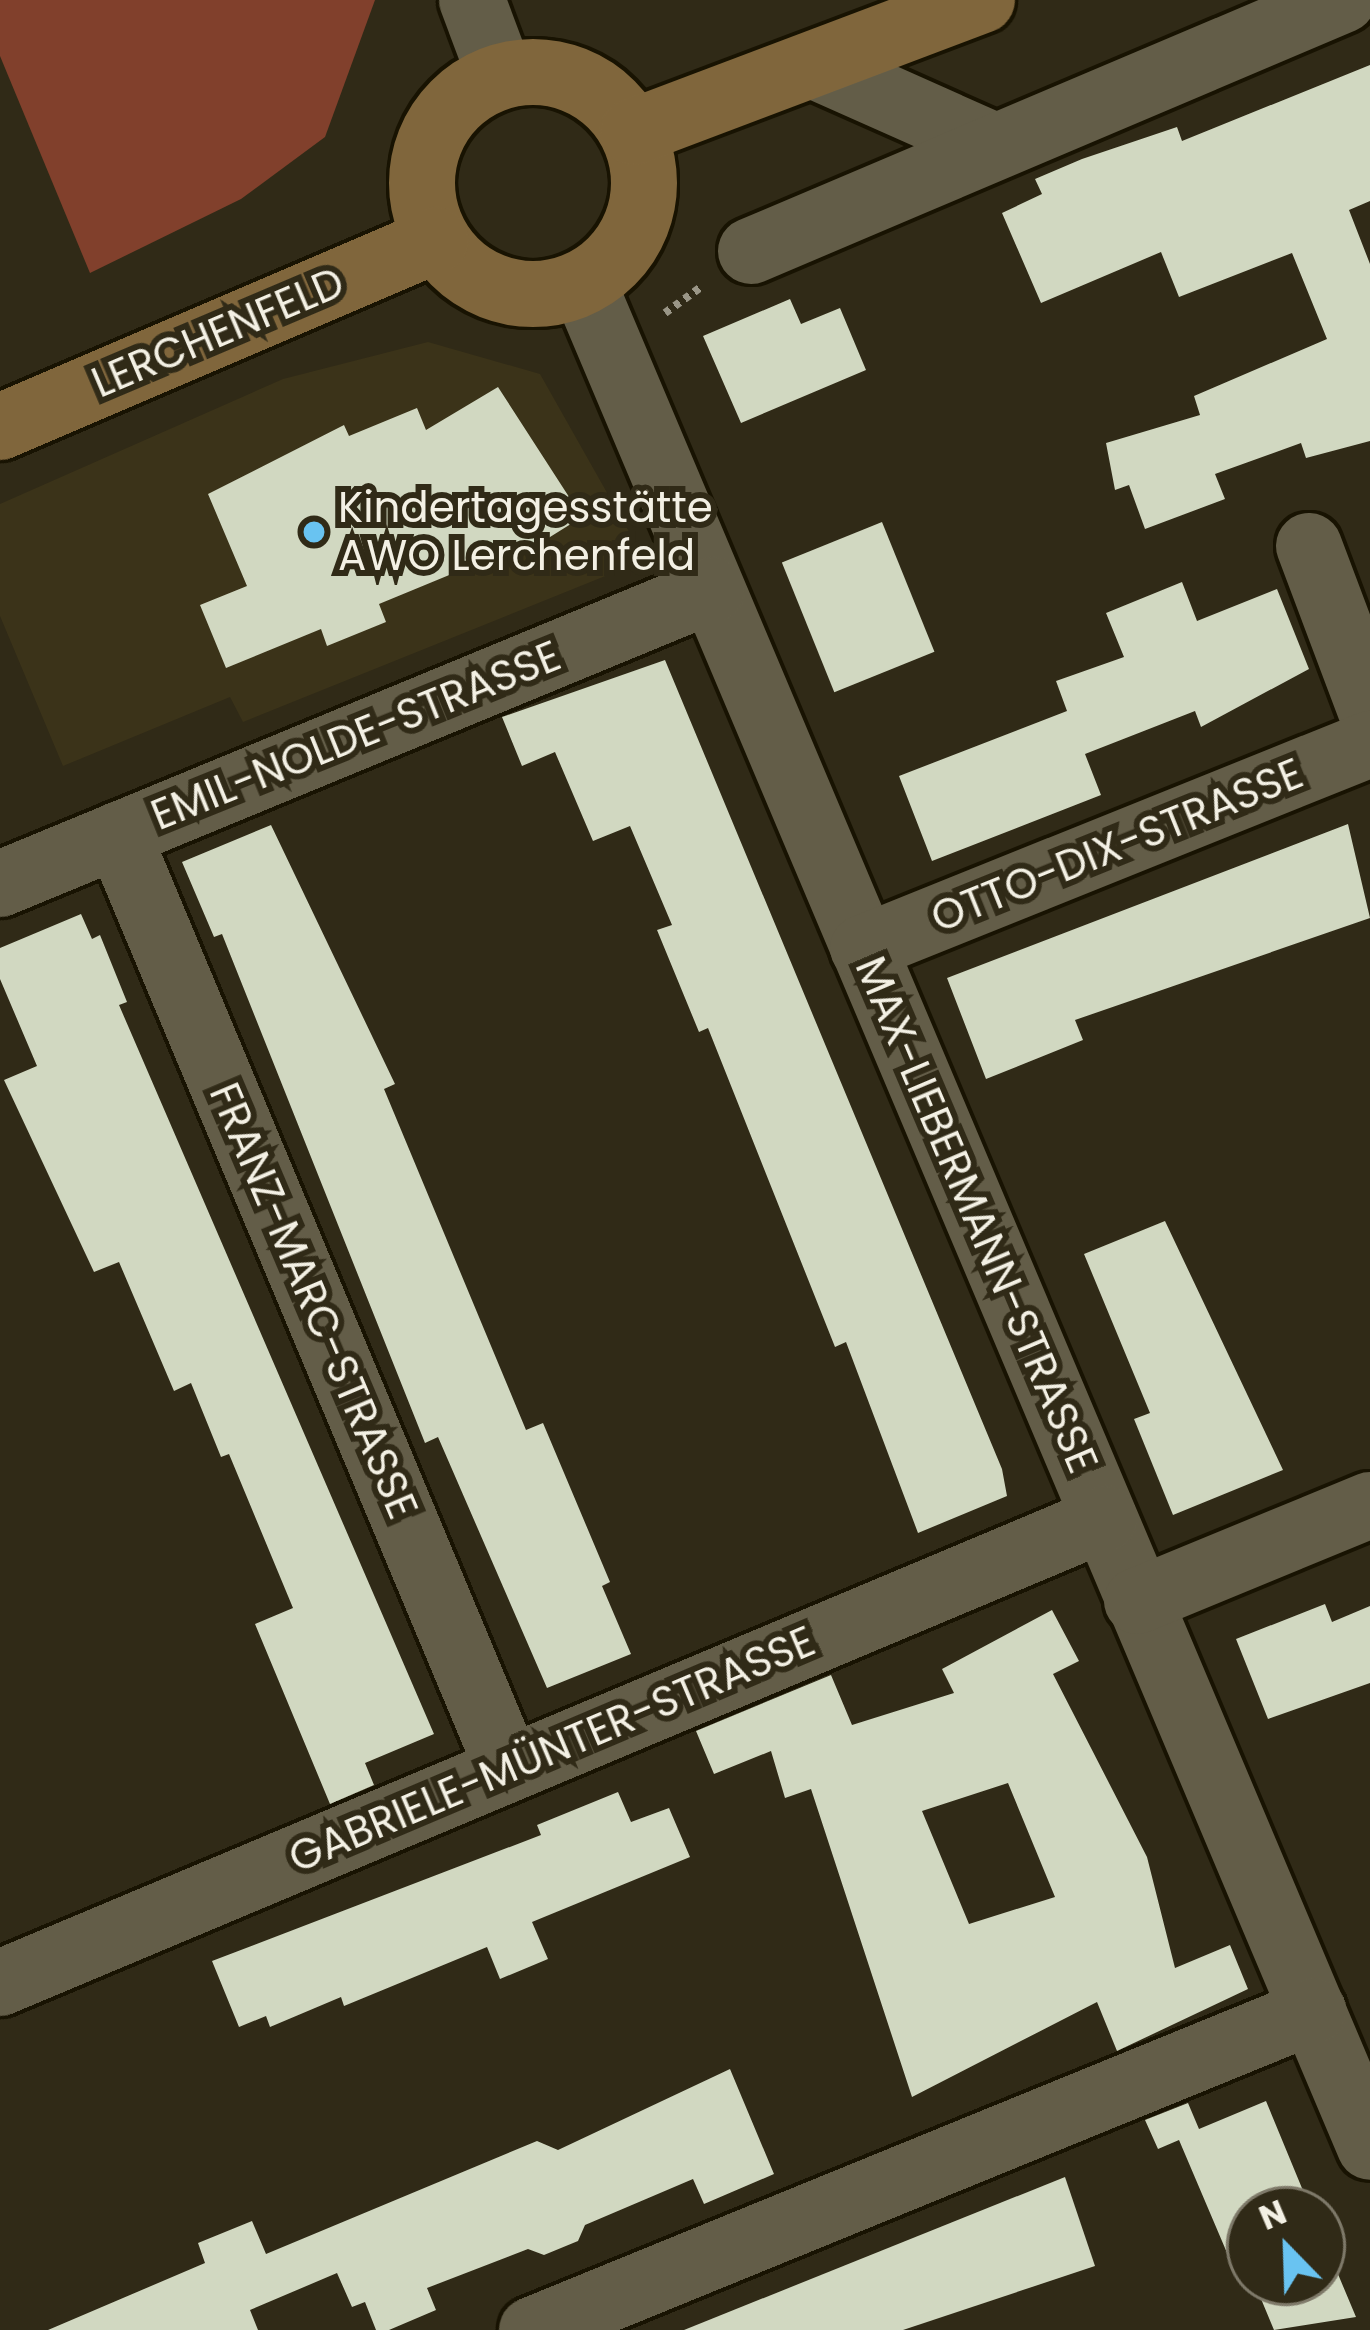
<!DOCTYPE html>
<meta charset="utf-8">
<style>
body{margin:0}
#map{position:relative;width:1370px;height:2330px;overflow:hidden;background:#302a17;font-family:Poppins,sans-serif}
div>[style]{position:absolute}
.built>*{inset:0;background:#3b3319}
.forest>*{inset:0;background:#81402c}
.building>*{inset:0;background:#d1d8c1;transform-origin:0 0}
.path>*{height:8px;margin-top:-4px;transform-origin:0;background:repeating-linear-gradient(90deg,#9a9687 0 6px,transparent 0 12px)}
.roads{filter:drop-shadow(3px 0 #181302) drop-shadow(-3px 0 #181302) drop-shadow(0 3px #181302) drop-shadow(0 -3px #181302)}
.street>*{height:66px;margin:-33px;padding:0 33px;transform-origin:33px;border-radius:33px;background:#635d48}
.secondary>*{height:66px;margin:-33px;padding:0 33px;transform-origin:33px;border-radius:33px;background:#80663c}
.secondary>.ring{margin:-33px;padding:0;box-sizing:content-box;background:none;border:66px solid #80663c;border-radius:50%}
.dots>*{width:33px;height:33px;translate:-50% -50%;box-sizing:border-box;border:6px solid #302a17;border-radius:50%}
span{translate:-50% -50%;white-space:nowrap;text-align:center;line-height:1.15;-webkit-text-stroke:12px #302a17;paint-order:stroke}
.street-label{font-size:42px;color:#f3f0e4}
.poi-label{font-size:42px;color:#f3f0e4}
.left{translate:0 -50%;text-align:left}
.north{position:absolute;left:1226px;top:2186px;width:120px;height:120px;box-sizing:border-box;background:#302a17;border:3px solid #7e7969;border-radius:50%;rotate:337deg;font-size:33px;font-weight:700;line-height:48px;text-align:center;color:#f3f0e4}
.north::after{content:'';display:block;margin:auto;width:42px;height:54px;background:#69c3f1;clip-path:polygon(50% 0,100% 100%,50% 72%,0 100%)}
</style>
<div id="map">
<div class="built">
<i style="clip-path:polygon(428px 342px,540px 374px,645px 560px,243px 722px,230px 697px,63px 766px,0 616px,0 504px,283px 379px)"></i>
</div>
<div class="forest">
<i style="clip-path:polygon(0 0,375px 0,325px 137px,241px 199px,90px 273px,0 56px)"></i>
</div>
<div class="building">
<i style="clip-path:polygon(1370px 65px,1370px 201px,1349px 210px,1370px 264px,1370px 441px,1306px 458px,1301px 443px,1215px 474px,1225px 499px,1145px 529px,1129px 485px,1115px 490px,1106px 443px,1200px 415px,1194px 396px,1327px 339px,1292px 253px,1179px 297px,1161px 252px,1041px 303px,1002px 213px,1042px 194px,1035px 179px,1082px 159px,1177px 127px,1182px 141px)"></i>
<i style="clip-path:polygon(790px 299px,801px 324px,840px 308px,866px 370px,741px 423px,703px 336px)"></i>
<i style="clip-path:polygon(498px 387px,582px 517px,510px 562px,505px 552px,379px 604px,386px 622px,327px 646px,321px 629px,226px 668px,200px 605px,247px 586px,208px 494px,344px 425px,349px 436px,417px 408px,426px 430px)"></i>
<i style="left:882px;top:522px;width:140px;height:108px;rotate:68deg"></i>
<i style="clip-path:polygon(1182px 582px,1197px 621px,1277px 589px,1309px 669px,1201px 727px,1195px 711px,1085px 754px,1101px 795px,932px 861px,899px 776px,1067px 711px,1056px 681px,1124px 657px,1106px 613px)"></i>
<i style="clip-path:polygon(665px 660px,1002px 1469px,1007px 1496px,918px 1533px,846px 1342px,835px 1347px,708px 1028px,699px 1032px,657px 930px,672px 925px,630px 826px,593px 841px,555px 752px,522px 766px,502px 717px)"></i>
<i style="clip-path:polygon(1348px 824px,1370px 918px,1075px 1020px,1083px 1040px,986px 1079px,947px 978px)"></i>
<i style="clip-path:polygon(271px 825px,395px 1084px,384px 1089px,526px 1430px,543px 1423px,610px 1582px,602px 1586px,631px 1654px,547px 1688px,438px 1437px,425px 1443px,222px 934px,214px 937px,182px 862px)"></i>
<i style="clip-path:polygon(81px 914px,92px 939px,100px 935px,127px 1002px,119px 1005px,434px 1734px,365px 1763px,374px 1785px,330px 1804px,255px 1624px,293px 1608px,229px 1454px,221px 1457px,191px 1383px,174px 1391px,119px 1262px,94px 1272px,4px 1080px,37px 1066px,0 979px,0 948px)"></i>
<i style="clip-path:polygon(1165px 1221px,1283px 1470px,1173px 1515px,1134px 1419px,1150px 1413px,1084px 1254px)"></i>
<i style="clip-path:polygon(1325px 1604px,1332px 1622px,1370px 1606px,1370px 1683px,1268px 1719px,1236px 1639px)"></i>
<i style="clip-path:polygon(evenodd,1052px 1610px,1079px 1661px,1053px 1674px,1147px 1857px,1175px 1968px,1230px 1945px,1248px 1989px,1117px 2051px,1097px 2002px,912px 2097px,811px 1789px,785px 1798px,771px 1751px,714px 1774px,696px 1731px,831px 1675px,852px 1725px,954px 1693px,942px 1669px,1052px 1610px,1008px 1783px,1055px 1897px,969px 1924px,922px 1811px,1008px 1783px)"></i>
<i style="clip-path:polygon(618px 1792px,631px 1822px,669px 1808px,690px 1857px,532px 1922px,548px 1959px,500px 1979px,487px 1947px,344px 2006px,341px 1997px,270px 2027px,266px 2016px,239px 2027px,212px 1961px,541px 1835px,537px 1825px)"></i>
<i style="clip-path:polygon(730px 2069px,774px 2174px,704px 2204px,693px 2179px,585px 2225px,578px 2241px,544px 2255px,528px 2249px,427px 2288px,436px 2310px,389px 2330px,376px 2330px,365px 2302px,352px 2307px,337px 2273px,250px 2310px,258px 2330px,48px 2330px,205px 2263px,198px 2243px,252px 2221px,266px 2254px,537px 2141px,558px 2150px)"></i>
<i style="clip-path:polygon(1266px 2101px,1311px 2210px,1250px 2210px,1250px 2271px,1236px 2274px,1179px 2140px,1158px 2149px,1145px 2120px,1188px 2103px,1199px 2129px)"></i>
<i style="clip-path:polygon(1065px 2177px,1095px 2266px,903px 2330px,684px 2330px)"></i>
<i style="clip-path:polygon(1322px 2236px,1356px 2317px,1274px 2330px,1254px 2282px,1322px 2282px)"></i>
</div>
<div class="path">
<i style="left:665px;top:313px;width:44px;rotate:-35.8deg"></i>
</div>
<div class="roads">
<div class="street">
<i style="left:472px;top:0;width:80px;rotate:69.5deg"></i>
<i style="left:815px;top:66px;width:189px;rotate:24deg"></i>
<i style="left:751px;top:251px;width:643px;rotate:-22.98deg"></i>
<i style="left:583px;top:283px;width:2023px;rotate:67.11deg"></i>
<i style="left:1309px;top:546px;width:173px;rotate:69.4deg"></i>
<i style="left:118px;top:835px;width:1011px;rotate:67.31deg"></i>
<i style="left:0;top:884px;width:770px;rotate:-22.44deg"></i>
<i style="left:863px;top:948px;width:547px;rotate:-21.92deg"></i>
<i style="left:1137px;top:1601px;width:252px;rotate:-22.4deg"></i>
<i style="left:0;top:1983px;width:1198px;rotate:-22.8deg"></i>
<i style="left:532px;top:2330px;width:844px;rotate:-22.22deg"></i>
</div>
<div class="secondary">
<i class="ring" style="left:422px;top:72px;width:156px;height:156px"></i>
<i style="left:633px;top:132px;width:373px;rotate:-20.7deg"></i>
<i style="left:0;top:427px;width:474px;rotate:-23.2deg"></i>
</div>
</div>
<div class="dots">
<i style="left:314px;top:532px;background:#69c3f1"></i>
</div>
<div class="street-label">
<span style="left:218px;top:333px;rotate:-23deg">LERCHENFELD</span>
<span style="left:356px;top:736px;rotate:-22deg">EMIL-NOLDE-STRASSE</span>
<span style="left:1117px;top:846px;rotate:-22deg">OTTO-DIX-STRASSE</span>
<span style="left:976px;top:1215px;rotate:67deg">MAX-LIEBERMANN-STRASSE</span>
<span style="left:313px;top:1301px;rotate:67deg">FRANZ-MARC-STRASSE</span>
<span style="left:552px;top:1750px;rotate:-23deg">GABRIELE-MÜNTER-STRASSE</span>
</div>
<div class="poi-label">
<span class="left" style="left:338px;top:532px">Kindertagesstätte<br>AWO Lerchenfeld</span>
</div>
<div class="north">N</div>
</div>
